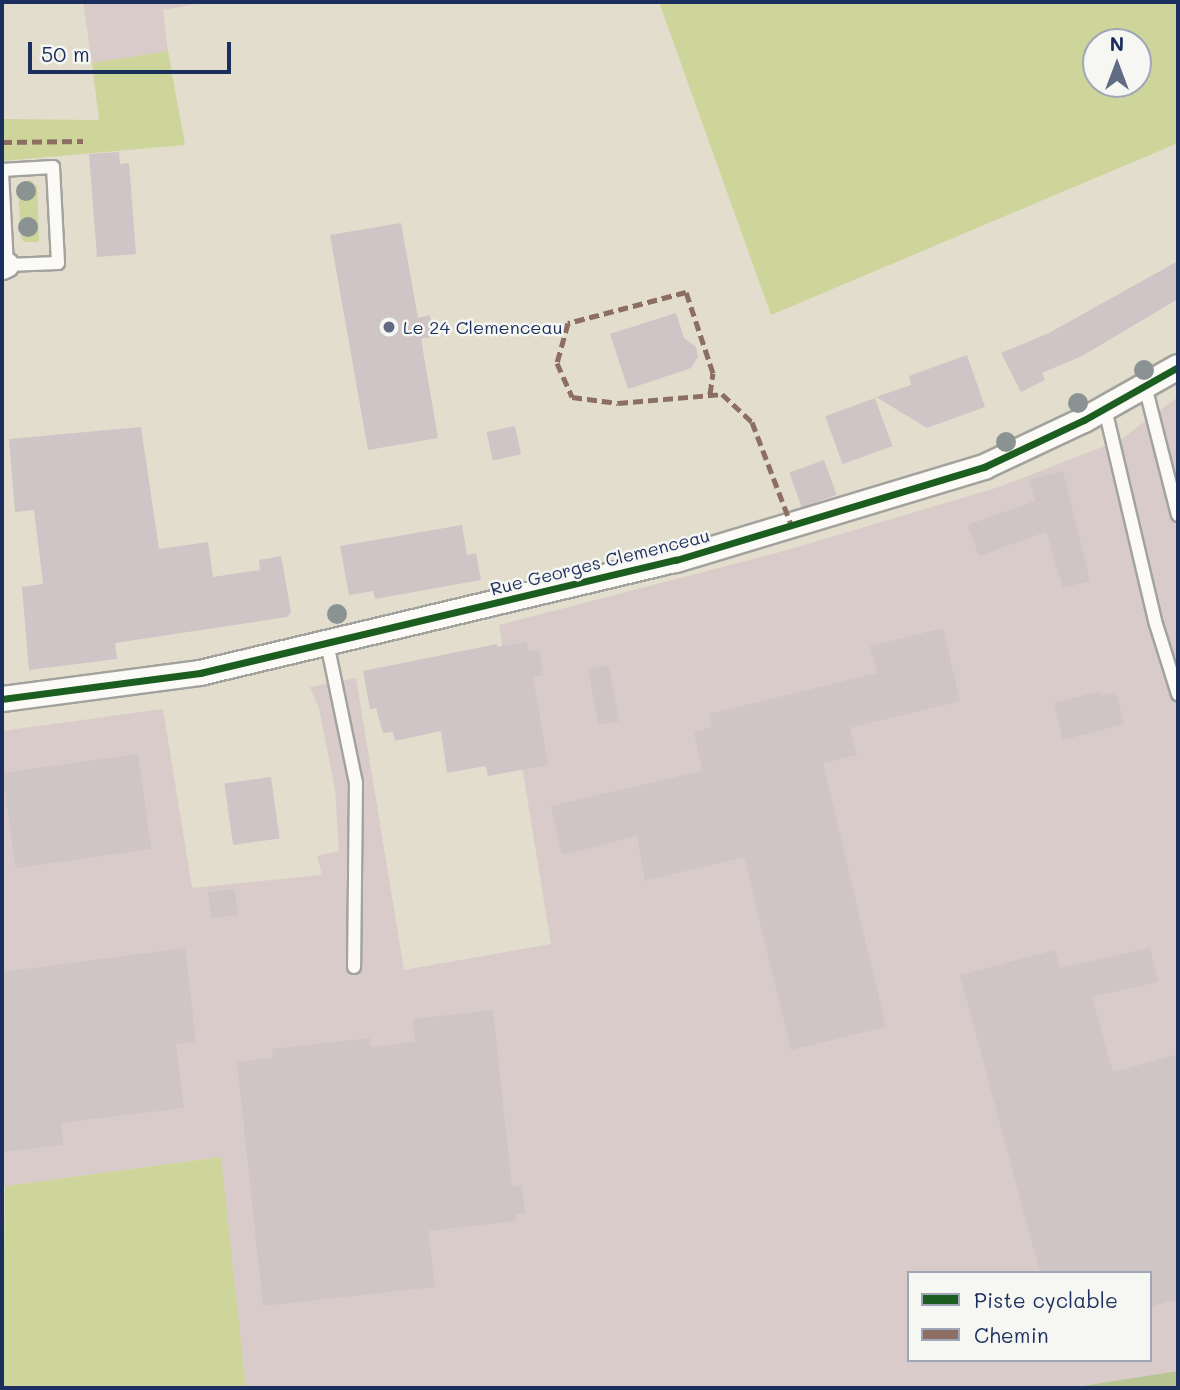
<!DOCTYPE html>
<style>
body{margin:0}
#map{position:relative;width:1180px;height:1390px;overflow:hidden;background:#e2ddcc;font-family:Mali,sans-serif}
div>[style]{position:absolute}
.industrial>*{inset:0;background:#d9cbca}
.green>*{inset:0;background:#cdd59b}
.forest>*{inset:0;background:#b8c593}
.building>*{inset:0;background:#cfc5c6;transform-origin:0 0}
.roads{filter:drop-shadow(2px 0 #a2a29e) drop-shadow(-2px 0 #a2a29e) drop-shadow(0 2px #a2a29e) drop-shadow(0 -2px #a2a29e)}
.lane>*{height:12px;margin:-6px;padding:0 6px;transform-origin:6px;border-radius:6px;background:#fbfaf7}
.street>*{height:24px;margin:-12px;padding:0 12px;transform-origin:12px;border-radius:12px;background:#fbfaf7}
.quiet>*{height:5px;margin-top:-2.5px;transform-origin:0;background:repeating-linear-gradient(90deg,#8d6e63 0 10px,transparent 0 15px)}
.cycleway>*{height:7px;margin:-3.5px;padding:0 3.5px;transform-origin:3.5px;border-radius:3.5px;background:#1b5e20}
.trees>*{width:20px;height:20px;margin:-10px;border-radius:50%;background:#8b9392}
.dots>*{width:19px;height:19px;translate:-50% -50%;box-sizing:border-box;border:4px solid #f6f6f2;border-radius:50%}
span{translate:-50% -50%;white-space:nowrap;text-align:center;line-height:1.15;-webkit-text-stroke:5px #f6f6f2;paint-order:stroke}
.poi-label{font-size:18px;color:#1b2f5e}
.left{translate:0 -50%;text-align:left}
.street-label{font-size:18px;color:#1b2f5e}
.frame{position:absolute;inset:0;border:4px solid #1b2f5e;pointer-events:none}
.legend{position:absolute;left:907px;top:1271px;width:245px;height:91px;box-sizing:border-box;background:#f6f6f2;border:2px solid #9ea6b7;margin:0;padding:9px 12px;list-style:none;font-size:21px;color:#1b2f5e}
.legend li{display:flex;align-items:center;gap:14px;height:35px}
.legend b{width:35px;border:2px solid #9ea6b7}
.north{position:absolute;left:1082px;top:28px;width:70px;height:70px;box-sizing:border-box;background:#f6f6f2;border:2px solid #9ea6b7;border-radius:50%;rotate:0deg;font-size:19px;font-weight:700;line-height:28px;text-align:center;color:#1b2f5e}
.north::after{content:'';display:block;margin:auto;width:24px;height:32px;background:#616c84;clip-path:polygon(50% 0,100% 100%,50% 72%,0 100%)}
.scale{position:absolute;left:28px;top:42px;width:203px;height:32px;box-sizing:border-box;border:4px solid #1b2f5e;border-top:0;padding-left:9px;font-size:21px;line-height:24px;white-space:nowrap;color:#1b2f5e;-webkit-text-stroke:5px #f6f6f2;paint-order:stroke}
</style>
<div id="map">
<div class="industrial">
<i style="clip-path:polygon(83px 2px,207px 2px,163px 10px,168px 51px,92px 63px)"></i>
<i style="clip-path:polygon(evenodd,1178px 397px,1178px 1371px,1069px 1388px,246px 1388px,220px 1157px,5px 1186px,2px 1191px,2px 731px,163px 709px,192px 888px,322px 875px,317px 856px,339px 851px,335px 789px,319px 708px,310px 687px,356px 678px,404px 970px,551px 944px,499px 625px,784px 551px,999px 487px,1120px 440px,1178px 397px,909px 1273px,1150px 1273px,1150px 1360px,909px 1360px,909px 1273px)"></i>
</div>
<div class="green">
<i style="clip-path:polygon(evenodd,659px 2px,1178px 2px,1178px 143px,771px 315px,659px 2px,1096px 42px,1138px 42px,1138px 84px,1096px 84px,1096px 42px)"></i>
<i style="clip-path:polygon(168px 51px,185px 145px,2px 161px,2px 119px,99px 120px,92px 63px)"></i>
<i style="clip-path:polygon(30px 180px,37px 186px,39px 242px,24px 242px,21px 237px,18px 187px)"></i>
<i style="clip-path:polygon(221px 1157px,246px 1388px,2px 1388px,5px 1186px)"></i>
</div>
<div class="forest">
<i style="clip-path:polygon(1178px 1371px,1178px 1388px,1069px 1388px)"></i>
</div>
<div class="building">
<i style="clip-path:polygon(119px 152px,120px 164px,129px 163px,136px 254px,97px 257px,89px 154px)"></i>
<i style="clip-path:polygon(401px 223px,418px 318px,430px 315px,434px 336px,421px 339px,438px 438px,368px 450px,330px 235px)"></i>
<i style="clip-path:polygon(1178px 261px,1178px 299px,1082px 356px,1042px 373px,1045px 380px,1021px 392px,1001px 353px,1049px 333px)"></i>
<i style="clip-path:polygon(676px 313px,684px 338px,696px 347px,698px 357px,691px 368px,628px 389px,610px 334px)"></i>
<i style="clip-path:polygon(967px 355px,985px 407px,927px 428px,876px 397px,911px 385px,909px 376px)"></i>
<i style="left:875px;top:398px;width:51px;height:53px;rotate:70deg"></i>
<i style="left:515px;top:426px;width:29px;height:29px;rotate:78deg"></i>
<i style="clip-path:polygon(141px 427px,159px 549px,208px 542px,213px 577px,260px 570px,259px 560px,281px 556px,291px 612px,287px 617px,115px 643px,117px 659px,29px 670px,22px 587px,43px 584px,34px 510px,15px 512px,9px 439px)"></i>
<i style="left:824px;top:460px;width:37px;height:37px;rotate:70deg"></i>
<i style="clip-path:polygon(1063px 471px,1090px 581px,1063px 588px,1046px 532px,979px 556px,967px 525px,1035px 501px,1029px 480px)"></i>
<i style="clip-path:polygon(462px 525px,467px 555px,476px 553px,481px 580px,375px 599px,373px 591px,349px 595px,340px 546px)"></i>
<i style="clip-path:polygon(943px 628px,960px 701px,850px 728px,857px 755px,823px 763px,886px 1027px,791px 1050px,744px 857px,645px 881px,637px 836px,562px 855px,551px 806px,702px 771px,694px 732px,712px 727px,709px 714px,877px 673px,870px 646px)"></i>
<i style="clip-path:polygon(527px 642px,528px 652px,539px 650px,543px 675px,533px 677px,548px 765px,488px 776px,486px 766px,447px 773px,441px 731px,395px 741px,393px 732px,383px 733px,376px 708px,370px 709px,363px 671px,497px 644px,497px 647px)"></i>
<i style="left:609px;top:665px;width:57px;height:21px;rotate:80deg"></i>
<i style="clip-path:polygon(1100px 691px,1101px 696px,1116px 692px,1124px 724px,1063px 740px,1054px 703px)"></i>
<i style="left:138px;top:754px;width:96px;height:137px;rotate:82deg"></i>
<i style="left:271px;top:777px;width:62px;height:47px;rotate:82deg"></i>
<i style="left:235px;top:889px;width:26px;height:27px;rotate:83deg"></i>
<i style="clip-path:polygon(185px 948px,196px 1042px,176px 1044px,184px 1108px,61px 1123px,63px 1145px,2px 1152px,2px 972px)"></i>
<i style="clip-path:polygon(1150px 948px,1158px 982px,1092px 997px,1113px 1072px,1178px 1054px,1178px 1299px,1150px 1307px,1150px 1273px,1040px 1273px,960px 975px,1055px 950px,1060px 968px)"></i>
<i style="clip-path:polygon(493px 1010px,512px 1187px,522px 1185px,525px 1214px,515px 1214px,516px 1221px,428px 1231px,435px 1287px,263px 1306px,237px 1062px,273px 1058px,272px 1049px,370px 1038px,371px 1047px,415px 1042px,413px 1019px)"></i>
</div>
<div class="roads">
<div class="lane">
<i style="left:2px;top:170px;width:51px;rotate:-3.4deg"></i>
<i style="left:53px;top:167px;width:96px;rotate:87deg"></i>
<i style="left:58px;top:263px;width:51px;rotate:177.8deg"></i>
<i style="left:7px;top:265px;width:93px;rotate:-93.1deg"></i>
<i style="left:1145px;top:386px;width:133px;rotate:75.7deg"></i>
<i style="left:1105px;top:409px;width:218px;rotate:76.7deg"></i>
<i style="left:1155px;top:621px;width:77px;rotate:72.5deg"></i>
<i style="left:327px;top:643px;width:143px;rotate:78.3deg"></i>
<i style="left:356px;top:783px;width:184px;rotate:90.6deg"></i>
</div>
<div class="street">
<i style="left:2px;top:267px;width:5px;rotate:-22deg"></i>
<i style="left:2px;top:699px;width:200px;rotate:-7.5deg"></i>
<i style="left:200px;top:673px;width:489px;rotate:-13.4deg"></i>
<i style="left:676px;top:560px;width:322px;rotate:-16.8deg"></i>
<i style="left:984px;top:467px;width:110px;rotate:-25.2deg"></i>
<i style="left:1084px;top:420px;width:108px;rotate:-29.4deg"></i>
</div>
</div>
<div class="quiet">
<i style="left:2px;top:142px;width:81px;rotate:-0.7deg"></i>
<i style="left:710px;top:394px;width:21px;rotate:-82deg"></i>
<i style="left:713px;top:373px;width:85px;rotate:-108.4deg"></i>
<i style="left:686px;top:292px;width:122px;rotate:165.3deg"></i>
<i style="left:568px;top:323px;width:41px;rotate:105.4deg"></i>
<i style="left:557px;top:363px;width:37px;rotate:66deg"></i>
<i style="left:572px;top:397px;width:46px;rotate:7.4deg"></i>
<i style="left:618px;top:403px;width:104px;rotate:-4.9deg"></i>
<i style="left:722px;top:394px;width:41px;rotate:43deg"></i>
<i style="left:752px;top:422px;width:112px;rotate:69.1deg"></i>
</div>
<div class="cycleway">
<i style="left:2px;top:699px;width:200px;rotate:-7.5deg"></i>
<i style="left:200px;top:673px;width:489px;rotate:-13.4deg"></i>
<i style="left:676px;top:560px;width:322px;rotate:-16.8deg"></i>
<i style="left:984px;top:467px;width:110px;rotate:-25.2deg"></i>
<i style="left:1084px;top:420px;width:108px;rotate:-29.4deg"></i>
</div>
<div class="trees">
<i style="left:26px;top:191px"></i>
<i style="left:28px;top:227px"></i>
<i style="left:1144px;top:370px"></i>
<i style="left:1078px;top:403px"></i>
<i style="left:1006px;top:442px"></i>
<i style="left:337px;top:614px"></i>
</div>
<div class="dots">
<i style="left:389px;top:327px;background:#616c84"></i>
</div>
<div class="poi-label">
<span class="left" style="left:403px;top:327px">Le 24 Clemenceau</span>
</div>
<div class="street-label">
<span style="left:600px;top:562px;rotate:-14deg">Rue Georges Clemenceau</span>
</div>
<div class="frame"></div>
<ul class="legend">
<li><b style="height:9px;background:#1b5e20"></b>Piste cyclable</li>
<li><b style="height:9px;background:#8d6e63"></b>Chemin</li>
</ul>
<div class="north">N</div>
<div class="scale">50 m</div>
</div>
